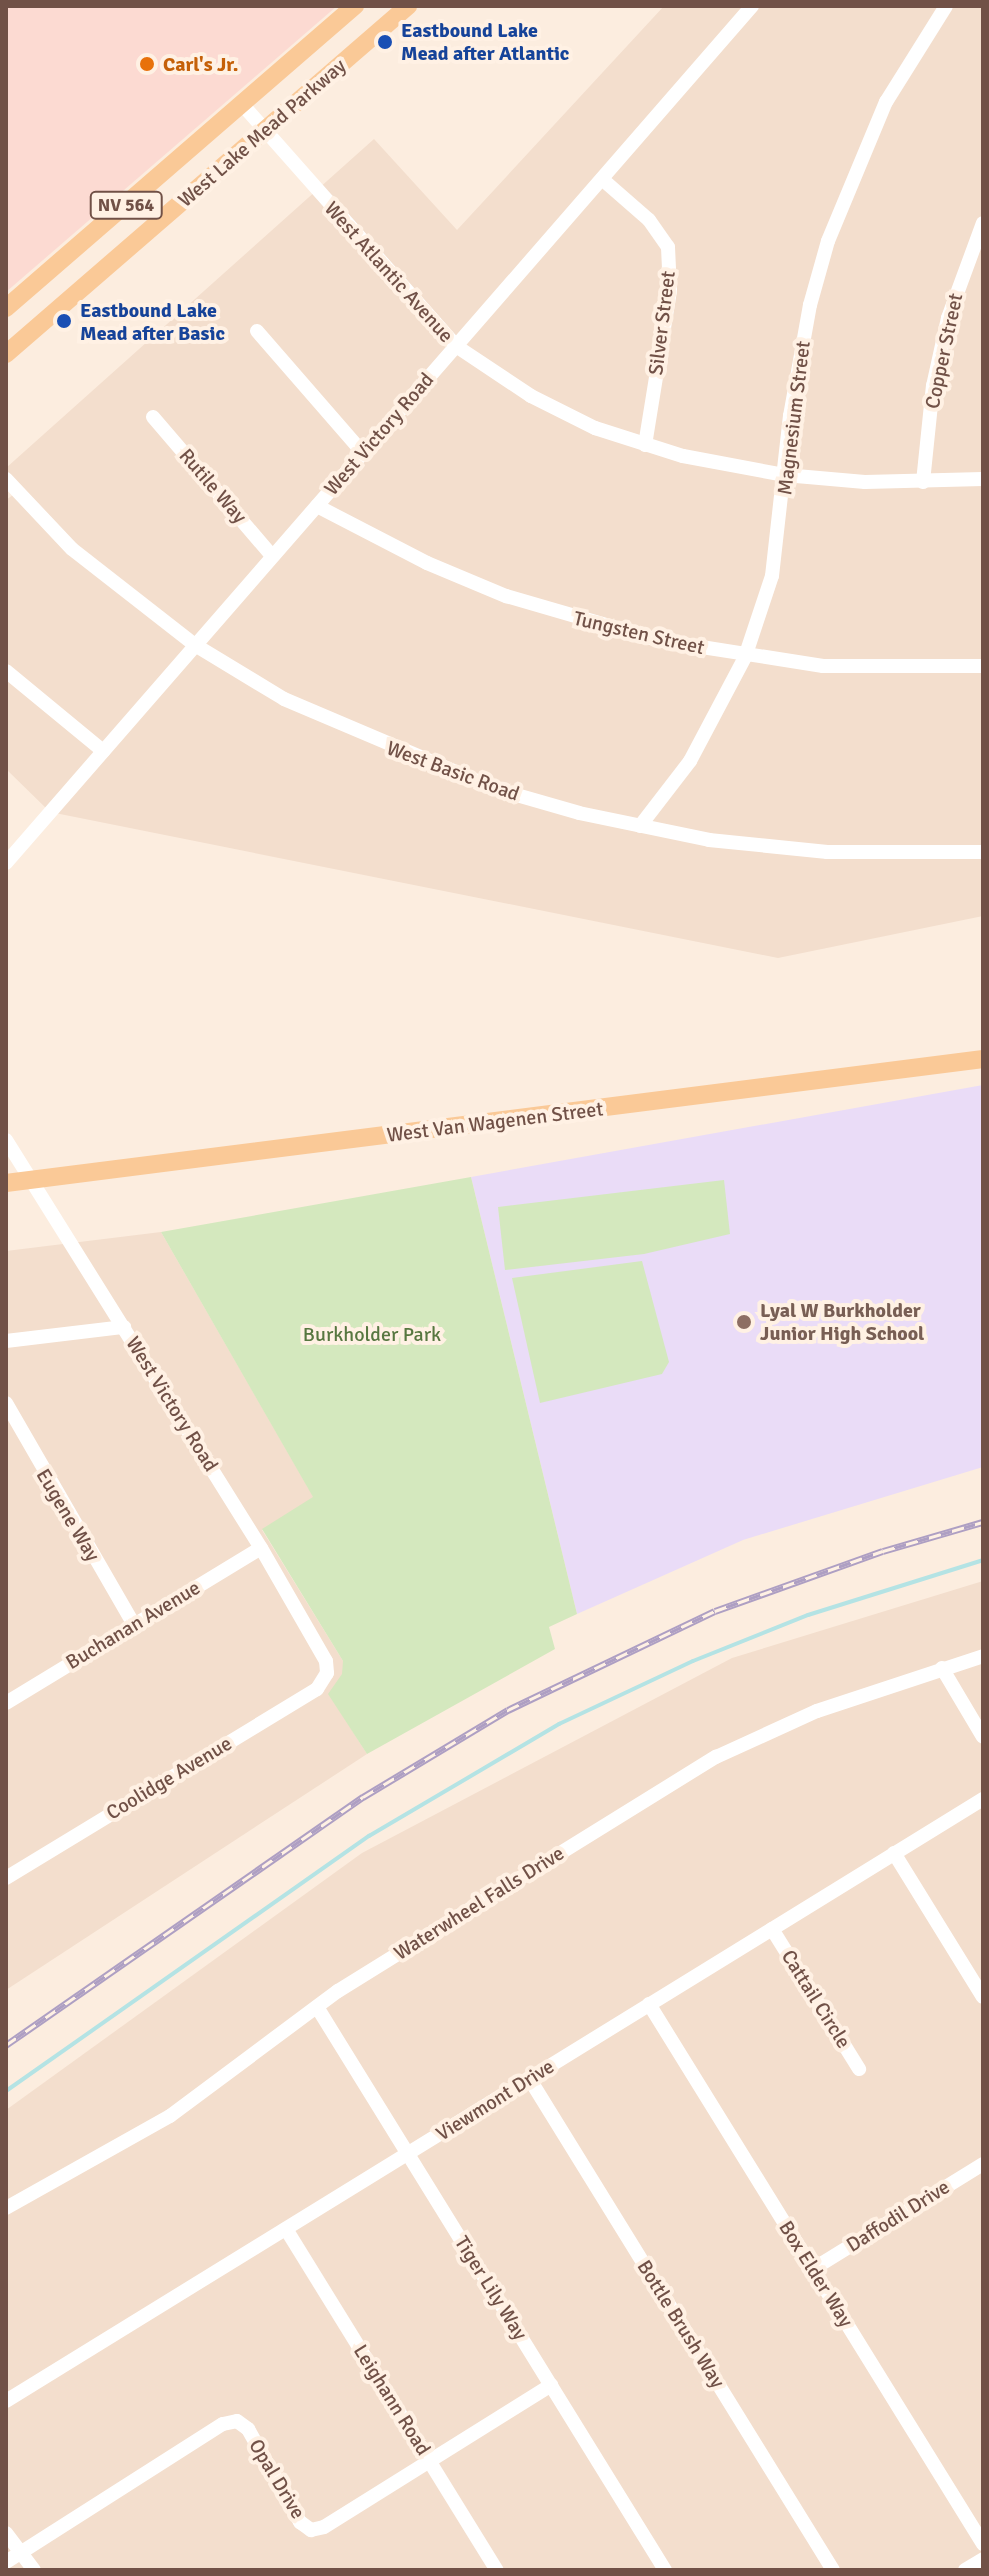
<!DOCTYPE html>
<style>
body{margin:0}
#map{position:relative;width:989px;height:2576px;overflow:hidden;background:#fceddf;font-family:Signika,sans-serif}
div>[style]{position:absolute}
.residential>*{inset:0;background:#f3decd}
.commercial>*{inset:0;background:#fcdad2}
.education>*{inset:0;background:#eadcf7}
.green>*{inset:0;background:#d4e8be}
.stream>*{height:4px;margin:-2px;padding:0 2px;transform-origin:2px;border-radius:2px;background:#b4e3e4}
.minor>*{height:14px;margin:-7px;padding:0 7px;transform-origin:7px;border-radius:7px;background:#fff}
.major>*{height:18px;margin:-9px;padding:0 9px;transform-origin:9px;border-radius:9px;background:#fac997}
.rail>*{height:7px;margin-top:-3.5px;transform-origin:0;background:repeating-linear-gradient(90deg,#fff1e4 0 12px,#ae9fc3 0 24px);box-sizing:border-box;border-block:2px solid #ae9fc3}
.dots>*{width:22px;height:22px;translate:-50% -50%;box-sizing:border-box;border:4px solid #fff1e4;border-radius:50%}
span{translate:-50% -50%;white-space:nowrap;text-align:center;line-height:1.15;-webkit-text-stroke:8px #fff1e4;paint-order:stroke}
.shield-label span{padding:2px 6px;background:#fff1e4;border:2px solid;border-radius:6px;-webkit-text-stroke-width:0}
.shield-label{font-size:18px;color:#715147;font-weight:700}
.transit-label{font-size:20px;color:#164399;font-weight:700}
.left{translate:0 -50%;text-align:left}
.food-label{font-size:20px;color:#c56008;font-weight:700}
.street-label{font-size:20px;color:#715147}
.education-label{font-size:20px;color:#785e54;font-weight:700}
.park-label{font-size:20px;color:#577740}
.frame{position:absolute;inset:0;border:8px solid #715147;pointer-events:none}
</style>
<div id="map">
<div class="residential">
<i style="clip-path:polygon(664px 6px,983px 6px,983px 916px,778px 958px,50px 812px,6px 769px,6px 500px,17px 492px,6px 479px,6px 468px,374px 139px,457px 230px)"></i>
<i style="clip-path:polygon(161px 1232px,314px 1498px,262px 1530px,343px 1661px,343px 1674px,329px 1694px,367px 1754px,6px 1990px,6px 1251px)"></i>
<i style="clip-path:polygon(983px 1581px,983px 2570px,6px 2570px,6px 2110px,362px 1853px,732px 1658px)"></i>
</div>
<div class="commercial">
<i style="clip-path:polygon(6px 6px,337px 6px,6px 292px)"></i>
</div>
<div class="education">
<i style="clip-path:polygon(983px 1085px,983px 1467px,743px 1540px,577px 1614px,471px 1177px)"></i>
</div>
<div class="green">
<i style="clip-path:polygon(471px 1177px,577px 1614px,549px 1627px,555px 1649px,367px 1754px,328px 1694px,342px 1674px,343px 1661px,262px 1529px,313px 1497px,161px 1232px)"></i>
<i style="clip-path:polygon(724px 1180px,730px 1234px,644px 1254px,505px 1270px,498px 1207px)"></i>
<i style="clip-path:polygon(642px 1261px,669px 1362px,662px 1374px,540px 1403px,512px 1278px)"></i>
</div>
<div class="stream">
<i style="left:6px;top:2091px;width:444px;rotate:-35.1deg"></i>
<i style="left:369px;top:1836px;width:221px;rotate:-30.5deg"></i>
<i style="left:559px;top:1724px;width:148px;rotate:-25.2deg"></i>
<i style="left:693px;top:1661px;width:124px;rotate:-21.8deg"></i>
<i style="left:808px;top:1615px;width:183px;rotate:-17.4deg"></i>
</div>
<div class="minor">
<i style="left:242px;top:104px;width:323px;rotate:48.5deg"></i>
<i style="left:456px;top:346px;width:90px;rotate:33.7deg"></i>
<i style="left:531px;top:396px;width:72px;rotate:26.6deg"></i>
<i style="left:595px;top:428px;width:92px;rotate:17.7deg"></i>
<i style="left:683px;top:456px;width:104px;rotate:10.6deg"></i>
<i style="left:785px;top:475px;width:80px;rotate:5deg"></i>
<i style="left:865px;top:482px;width:118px;rotate:-1.5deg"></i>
<i style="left:602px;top:179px;width:62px;rotate:41.1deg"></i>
<i style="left:649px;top:220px;width:33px;rotate:55deg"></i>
<i style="left:668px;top:247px;width:44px;rotate:87.4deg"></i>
<i style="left:670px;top:291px;width:156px;rotate:99.2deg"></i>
<i style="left:257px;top:331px;width:162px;rotate:49deg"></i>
<i style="left:153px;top:417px;width:183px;rotate:49.4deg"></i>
<i style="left:6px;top:479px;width:96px;rotate:46.7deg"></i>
<i style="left:72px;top:549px;width:156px;rotate:38deg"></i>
<i style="left:195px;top:645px;width:104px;rotate:31.2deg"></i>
<i style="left:284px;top:699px;width:230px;rotate:23deg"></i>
<i style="left:496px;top:789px;width:86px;rotate:16.1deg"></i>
<i style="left:579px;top:813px;width:133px;rotate:11.7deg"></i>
<i style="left:709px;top:840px;width:119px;rotate:5.8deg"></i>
<i style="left:827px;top:852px;width:156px"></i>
<i style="left:923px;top:482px;width:97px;rotate:-84.1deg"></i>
<i style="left:933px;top:386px;width:70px;rotate:-77.6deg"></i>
<i style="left:948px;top:318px;width:101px;rotate:-69.8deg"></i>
<i style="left:317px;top:506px;width:124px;rotate:27.4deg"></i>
<i style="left:427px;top:563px;width:86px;rotate:22.7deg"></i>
<i style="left:506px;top:596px;width:157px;rotate:16.2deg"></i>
<i style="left:657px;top:640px;width:168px;rotate:8.9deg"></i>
<i style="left:823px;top:666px;width:160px"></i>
<i style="left:6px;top:671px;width:126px;rotate:39.5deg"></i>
<i style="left:640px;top:826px;width:82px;rotate:-52.4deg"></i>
<i style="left:690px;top:761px;width:118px;rotate:-62.1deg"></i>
<i style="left:745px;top:657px;width:85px;rotate:-71.6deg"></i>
<i style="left:772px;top:576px;width:161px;rotate:-83.6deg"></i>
<i style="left:790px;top:416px;width:113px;rotate:-79.8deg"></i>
<i style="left:810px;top:305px;width:66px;rotate:-74.3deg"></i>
<i style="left:828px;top:241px;width:151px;rotate:-67.4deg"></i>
<i style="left:886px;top:102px;width:113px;rotate:-58deg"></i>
<i style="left:6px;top:863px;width:1136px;rotate:-48.96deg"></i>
<i style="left:6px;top:1140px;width:481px;rotate:58deg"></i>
<i style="left:261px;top:1548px;width:130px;rotate:60.1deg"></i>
<i style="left:326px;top:1661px;width:12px;rotate:85deg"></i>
<i style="left:327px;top:1673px;width:19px;rotate:122deg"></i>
<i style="left:317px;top:1689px;width:364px;rotate:148.7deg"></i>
<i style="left:6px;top:1341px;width:119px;rotate:-6.8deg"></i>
<i style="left:6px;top:1403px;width:256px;rotate:60deg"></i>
<i style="left:942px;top:1668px;width:80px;rotate:59.3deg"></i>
<i style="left:6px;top:1703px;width:298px;rotate:-31.3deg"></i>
<i style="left:894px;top:1853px;width:169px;rotate:58.3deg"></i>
<i style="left:772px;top:1929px;width:165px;rotate:58.1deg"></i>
<i style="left:649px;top:2004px;width:635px;rotate:58.26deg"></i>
<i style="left:317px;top:2007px;width:662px;rotate:58.28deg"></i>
<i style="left:529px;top:2078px;width:578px;rotate:58.29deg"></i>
<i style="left:6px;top:2208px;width:188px;rotate:-29.3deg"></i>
<i style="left:170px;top:2116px;width:209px;rotate:-36.7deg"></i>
<i style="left:338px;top:1991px;width:445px;rotate:-31.8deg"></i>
<i style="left:716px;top:1757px;width:111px;rotate:-24.5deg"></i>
<i style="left:817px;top:1711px;width:175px;rotate:-18.3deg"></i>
<i style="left:286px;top:2229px;width:401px;rotate:58.3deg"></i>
<i style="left:813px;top:2269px;width:200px;rotate:-31.7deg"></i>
<i style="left:6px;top:2401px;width:1148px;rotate:-31.64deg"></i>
<i style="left:6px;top:2533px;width:46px;rotate:52.9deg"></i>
<i style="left:6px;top:2562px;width:257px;rotate:-32.5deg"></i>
<i style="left:223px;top:2424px;width:14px;rotate:-12deg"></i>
<i style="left:237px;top:2421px;width:14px;rotate:36deg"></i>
<i style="left:248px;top:2429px;width:107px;rotate:60.8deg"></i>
<i style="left:300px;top:2522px;width:14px;rotate:36deg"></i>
<i style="left:311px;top:2530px;width:13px;rotate:-13deg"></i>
<i style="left:324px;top:2527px;width:268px;rotate:-32deg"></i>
<i style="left:965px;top:2570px;width:21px;rotate:-31deg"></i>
</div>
<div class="major">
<i style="left:6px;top:308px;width:462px;rotate:-40.9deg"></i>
<i style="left:6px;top:354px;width:532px;rotate:-40.88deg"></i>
<i style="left:6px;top:1183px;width:985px;rotate:-7.23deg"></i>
</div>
<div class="rail">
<i style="left:6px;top:2045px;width:435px;rotate:-34.8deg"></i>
<i style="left:363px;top:1797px;width:169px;rotate:-31deg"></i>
<i style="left:508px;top:1710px;width:229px;rotate:-25.6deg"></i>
<i style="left:715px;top:1611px;width:178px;rotate:-19.7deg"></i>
<i style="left:883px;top:1551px;width:104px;rotate:-16.2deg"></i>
</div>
<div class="dots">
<i style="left:385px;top:42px;background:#1a4fb4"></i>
<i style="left:147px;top:64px;background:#e8710a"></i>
<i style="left:64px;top:321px;background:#1a4fb4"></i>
<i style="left:744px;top:1322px;background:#8d6e63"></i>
</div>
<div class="shield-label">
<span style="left:126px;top:205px">NV 564</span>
</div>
<div class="transit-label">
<span class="left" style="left:401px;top:42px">Eastbound Lake<br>Mead after Atlantic</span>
<span class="left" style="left:80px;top:322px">Eastbound Lake<br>Mead after Basic</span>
</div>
<div class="food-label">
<span class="left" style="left:163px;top:64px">Carl's Jr.</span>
</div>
<div class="street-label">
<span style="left:262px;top:133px;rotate:-41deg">West Lake Mead Parkway</span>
<span style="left:389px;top:272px;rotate:48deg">West Atlantic Avenue</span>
<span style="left:662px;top:323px;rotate:-83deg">Silver Street</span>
<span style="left:944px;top:351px;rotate:-78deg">Copper Street</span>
<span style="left:794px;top:418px;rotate:-83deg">Magnesium Street</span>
<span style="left:379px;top:434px;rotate:-49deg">West Victory Road</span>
<span style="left:213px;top:486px;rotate:49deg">Rutile Way</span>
<span style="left:639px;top:633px;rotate:13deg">Tungsten Street</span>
<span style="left:453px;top:771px;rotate:20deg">West Basic Road</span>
<span style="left:495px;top:1122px;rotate:-7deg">West Van Wagenen Street</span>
<span style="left:172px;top:1404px;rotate:58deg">West Victory Road</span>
<span style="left:68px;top:1515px;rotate:59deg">Eugene Way</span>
<span style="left:133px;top:1625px;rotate:-31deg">Buchanan Avenue</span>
<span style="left:169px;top:1778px;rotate:-31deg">Coolidge Avenue</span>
<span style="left:479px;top:1903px;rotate:-32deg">Waterwheel Falls Drive</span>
<span style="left:816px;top:1999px;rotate:58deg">Cattail Circle</span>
<span style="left:495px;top:2100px;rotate:-32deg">Viewmont Drive</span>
<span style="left:898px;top:2216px;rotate:-32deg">Daffodil Drive</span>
<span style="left:816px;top:2274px;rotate:58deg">Box Elder Way</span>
<span style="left:491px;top:2288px;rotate:58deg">Tiger Lily Way</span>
<span style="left:681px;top:2324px;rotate:58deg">Bottle Brush Way</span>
<span style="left:392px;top:2400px;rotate:58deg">Leighann Road</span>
<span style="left:277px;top:2479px;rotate:59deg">Opal Drive</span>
</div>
<div class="education-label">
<span class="left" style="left:760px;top:1322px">Lyal W Burkholder<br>Junior High School</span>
</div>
<div class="park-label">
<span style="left:372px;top:1334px">Burkholder Park</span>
</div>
<div class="frame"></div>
</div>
